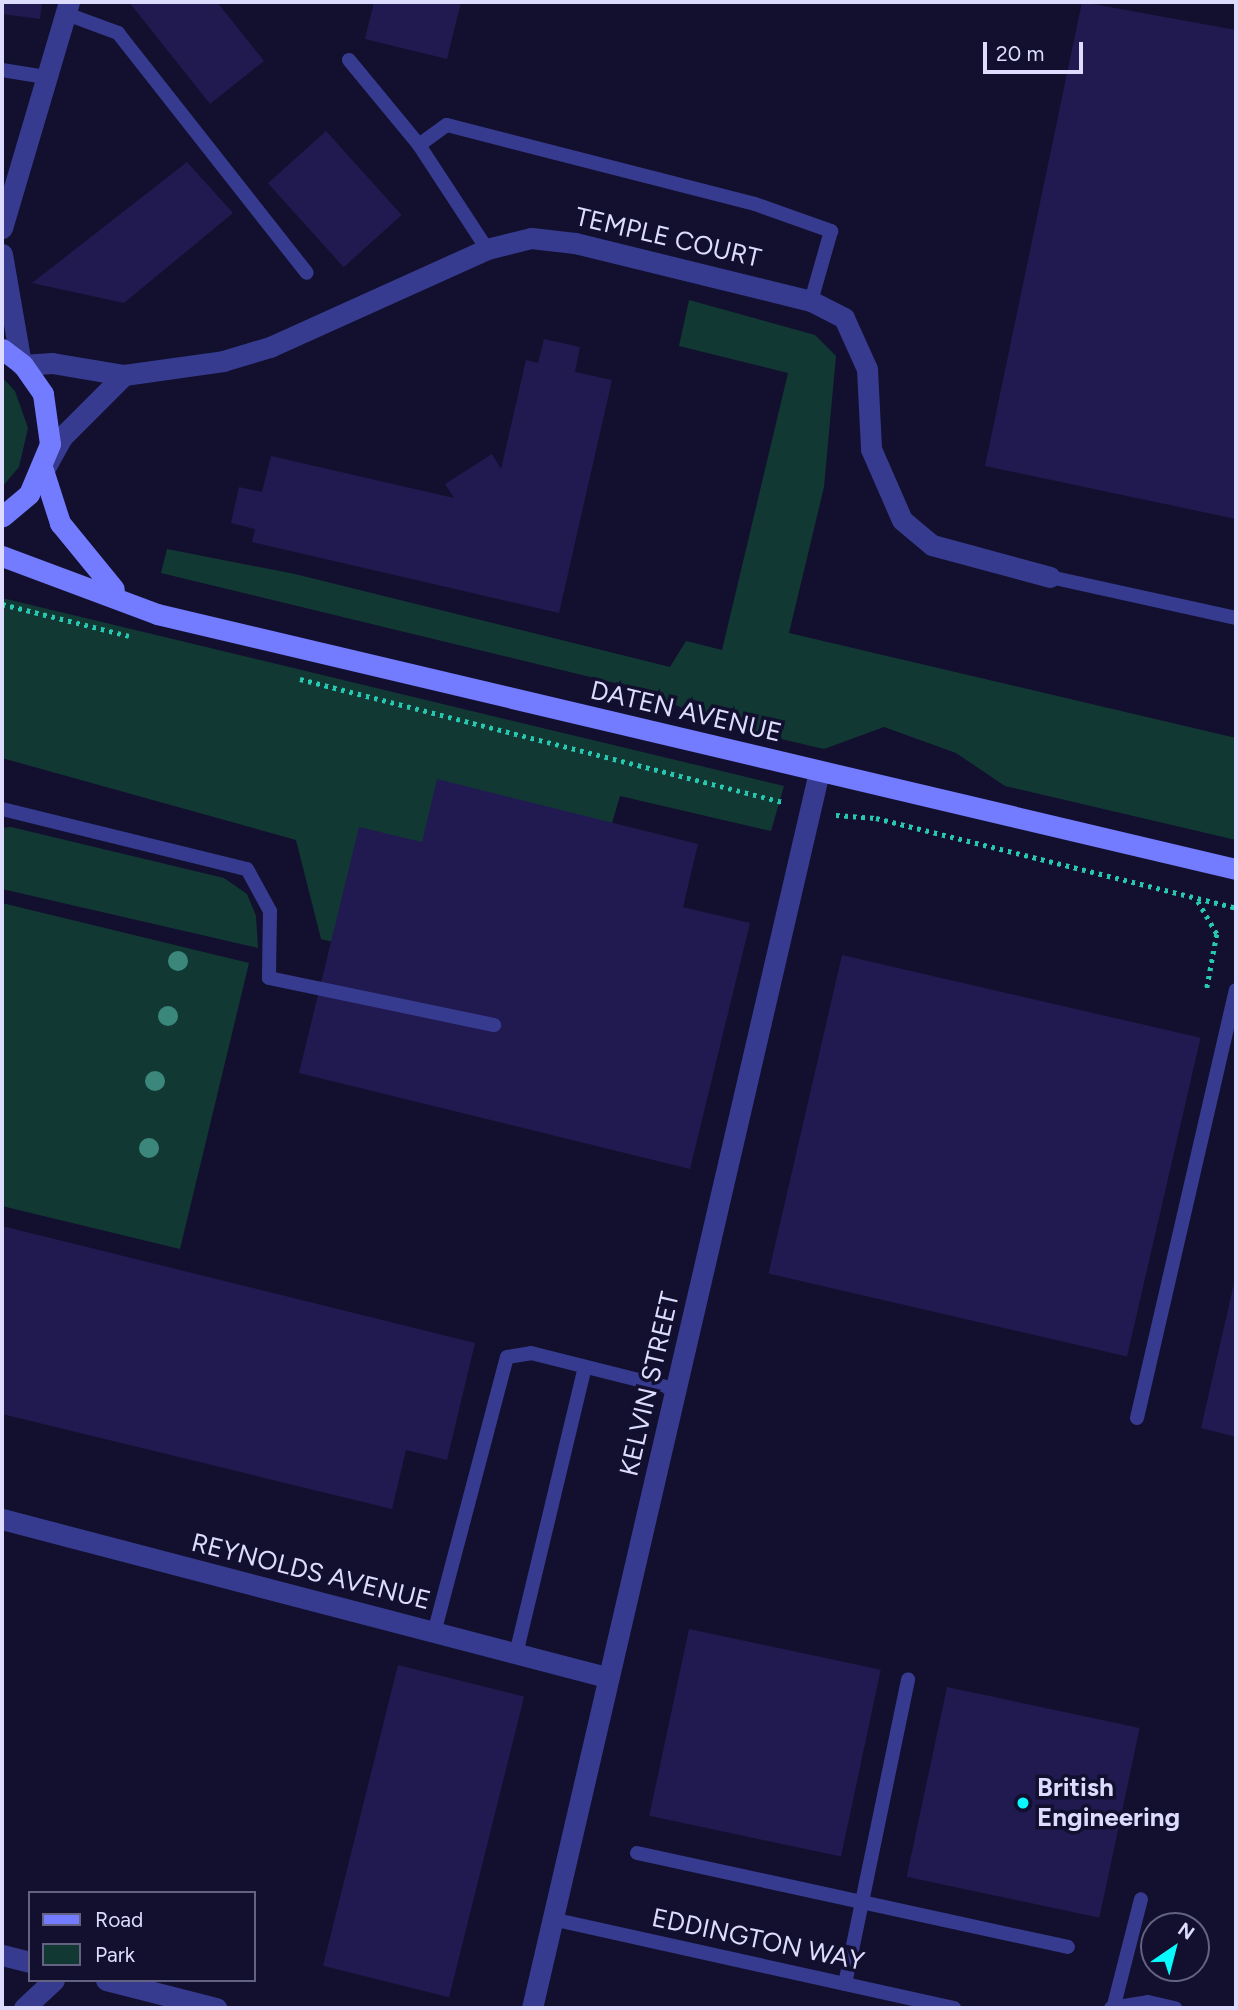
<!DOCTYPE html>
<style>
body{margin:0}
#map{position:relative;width:1238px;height:2010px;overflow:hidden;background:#12102e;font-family:Figtree,sans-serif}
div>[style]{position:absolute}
.green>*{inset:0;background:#123834}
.building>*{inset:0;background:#211a50;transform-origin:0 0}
.path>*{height:4.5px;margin-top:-2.25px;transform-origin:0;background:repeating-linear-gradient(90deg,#27c8b1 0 3.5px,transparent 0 8.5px)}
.lane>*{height:14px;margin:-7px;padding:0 7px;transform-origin:7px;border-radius:7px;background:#373b90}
.street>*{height:21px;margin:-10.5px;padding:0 10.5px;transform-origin:10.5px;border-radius:10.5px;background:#373b90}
.secondary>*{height:21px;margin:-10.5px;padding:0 10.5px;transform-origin:10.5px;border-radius:10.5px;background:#737bff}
.trees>*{width:20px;height:20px;margin:-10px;border-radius:50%;background:#3c877c}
.dots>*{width:19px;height:19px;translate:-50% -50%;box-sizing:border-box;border:4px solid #12102e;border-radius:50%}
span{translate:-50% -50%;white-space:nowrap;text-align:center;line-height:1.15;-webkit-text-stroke:7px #12102e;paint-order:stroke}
.street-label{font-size:26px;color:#dddcff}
.poi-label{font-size:26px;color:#dddcff;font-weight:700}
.left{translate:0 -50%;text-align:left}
.frame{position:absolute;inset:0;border:4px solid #dddcff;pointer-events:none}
.legend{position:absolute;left:28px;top:1891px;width:228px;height:91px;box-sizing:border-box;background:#12102e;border:2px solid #636282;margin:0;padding:9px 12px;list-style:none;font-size:21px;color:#dddcff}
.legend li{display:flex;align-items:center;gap:14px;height:35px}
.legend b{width:35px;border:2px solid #636282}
.north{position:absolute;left:1140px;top:1912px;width:70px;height:70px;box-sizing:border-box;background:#12102e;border:2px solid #636282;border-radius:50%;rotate:35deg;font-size:19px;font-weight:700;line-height:28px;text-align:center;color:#dddcff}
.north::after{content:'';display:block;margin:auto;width:24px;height:32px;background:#08faff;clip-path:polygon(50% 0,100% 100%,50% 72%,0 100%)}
.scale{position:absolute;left:983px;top:42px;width:100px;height:32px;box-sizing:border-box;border:4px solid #dddcff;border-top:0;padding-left:9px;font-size:21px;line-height:24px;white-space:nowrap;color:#dddcff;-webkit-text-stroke:5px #12102e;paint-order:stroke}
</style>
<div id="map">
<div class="green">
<i style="clip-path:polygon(689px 300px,815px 335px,836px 356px,824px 487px,789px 633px,1236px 738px,1236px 840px,1005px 786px,956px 753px,884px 727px,824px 749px,718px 724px,640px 689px,161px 573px,167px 549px,295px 574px,670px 667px,686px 641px,722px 650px,788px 373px,679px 346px)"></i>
<i style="clip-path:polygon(2px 377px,15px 391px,28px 428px,19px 467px,2px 487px)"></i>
<i style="clip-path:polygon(2px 598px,784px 786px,771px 831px,620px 796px,560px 1000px,321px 939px,296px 840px,2px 758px)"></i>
<i style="clip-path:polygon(11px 827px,224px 878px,247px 894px,256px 916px,258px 948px,2px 889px,2px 828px)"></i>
<i style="clip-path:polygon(2px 903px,249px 963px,180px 1249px,2px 1206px)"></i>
</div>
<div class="building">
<i style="clip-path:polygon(2px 2px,42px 2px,40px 19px,2px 14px)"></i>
<i style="clip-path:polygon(129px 2px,217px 2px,264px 61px,210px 104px)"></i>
<i style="clip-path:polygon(374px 2px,461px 2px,447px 59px,365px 39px)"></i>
<i style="clip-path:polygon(1082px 2px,1236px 30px,1236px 519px,985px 466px)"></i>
<i style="left:326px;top:131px;width:113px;height:78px;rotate:48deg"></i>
<i style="clip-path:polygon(187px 162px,233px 213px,124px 303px,32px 283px)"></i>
<i style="clip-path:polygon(544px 339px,580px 347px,575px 372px,612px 380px,559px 613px,252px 542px,255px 529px,231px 523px,239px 487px,262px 492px,271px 456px,454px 498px,445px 484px,492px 454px,501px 469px,526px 360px,538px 363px)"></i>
<i style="clip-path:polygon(437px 779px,698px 844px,683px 907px,750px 923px,690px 1169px,299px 1073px,359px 827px,422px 842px)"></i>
<i style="left:842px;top:955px;width:368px;height:327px;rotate:13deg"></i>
<i style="clip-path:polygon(2px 1226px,475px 1343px,447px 1460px,406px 1450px,392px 1509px,2px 1414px)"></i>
<i style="clip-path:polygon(1235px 1279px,1236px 1279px,1236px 1437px,1201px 1428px)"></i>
<i style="left:689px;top:1629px;width:196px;height:191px;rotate:12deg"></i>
<i style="left:398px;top:1665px;width:130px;height:310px;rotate:14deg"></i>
<i style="left:947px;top:1687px;width:197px;height:194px;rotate:12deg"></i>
</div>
<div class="path">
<i style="left:2px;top:604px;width:131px;rotate:14.1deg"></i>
<i style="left:300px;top:679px;width:498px;rotate:14.3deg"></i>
<i style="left:836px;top:815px;width:40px;rotate:4.3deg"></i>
<i style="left:876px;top:818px;width:371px;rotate:14deg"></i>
<i style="left:1198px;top:901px;width:38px;rotate:60deg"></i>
<i style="left:1217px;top:934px;width:55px;rotate:100.5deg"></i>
</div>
<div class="lane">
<i style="left:64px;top:13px;width:58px;rotate:20.3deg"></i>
<i style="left:118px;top:33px;width:305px;rotate:51.8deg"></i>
<i style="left:349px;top:60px;width:110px;rotate:50.5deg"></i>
<i style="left:419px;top:145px;width:124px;rotate:56.8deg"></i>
<i style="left:2px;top:70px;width:44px;rotate:9.2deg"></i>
<i style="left:419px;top:145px;width:34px;rotate:-36deg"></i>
<i style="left:447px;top:125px;width:318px;rotate:14.4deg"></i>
<i style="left:755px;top:204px;width:81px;rotate:19.6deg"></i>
<i style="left:831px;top:231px;width:73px;rotate:105.9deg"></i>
<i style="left:1050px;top:577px;width:190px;rotate:12.4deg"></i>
<i style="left:2px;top:809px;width:252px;rotate:13.8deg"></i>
<i style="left:247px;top:869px;width:48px;rotate:61.3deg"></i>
<i style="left:270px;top:911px;width:67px;rotate:90.9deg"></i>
<i style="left:269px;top:978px;width:230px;rotate:11.8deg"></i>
<i style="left:1137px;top:1418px;width:439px;rotate:-77deg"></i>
<i style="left:434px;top:1633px;width:285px;rotate:-75.2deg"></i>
<i style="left:507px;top:1357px;width:24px;rotate:-9deg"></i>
<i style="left:531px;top:1353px;width:152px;rotate:14.1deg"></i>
<i style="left:516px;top:1654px;width:295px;rotate:-76.5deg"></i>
<i style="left:637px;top:1853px;width:441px;rotate:12.3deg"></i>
<i style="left:552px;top:1919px;width:412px;rotate:12.5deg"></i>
<i style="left:845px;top:1984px;width:311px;rotate:-78.3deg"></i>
<i style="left:1114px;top:2005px;width:109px;rotate:-75.7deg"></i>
<i style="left:1111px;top:2008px;width:37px;rotate:-9deg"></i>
<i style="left:1148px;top:2002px;width:28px;rotate:13deg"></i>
</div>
<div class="street">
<i style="left:2px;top:228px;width:236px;rotate:-73.5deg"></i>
<i style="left:2px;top:254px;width:112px;rotate:80.2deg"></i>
<i style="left:23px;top:365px;width:29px;rotate:-4deg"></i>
<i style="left:52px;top:363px;width:73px;rotate:9.5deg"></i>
<i style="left:124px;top:375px;width:100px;rotate:-8deg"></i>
<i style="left:223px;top:361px;width:49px;rotate:-16.6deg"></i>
<i style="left:270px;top:347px;width:238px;rotate:-24.3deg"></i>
<i style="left:487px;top:249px;width:45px;rotate:-14deg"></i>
<i style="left:531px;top:238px;width:44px;rotate:6.5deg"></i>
<i style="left:575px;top:243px;width:243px;rotate:13.8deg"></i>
<i style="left:811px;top:301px;width:37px;rotate:27deg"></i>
<i style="left:844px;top:318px;width:56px;rotate:65.7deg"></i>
<i style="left:867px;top:369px;width:80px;rotate:87.1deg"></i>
<i style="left:871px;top:449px;width:77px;rotate:66.4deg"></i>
<i style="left:902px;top:520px;width:39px;rotate:40deg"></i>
<i style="left:932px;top:545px;width:122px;rotate:15.2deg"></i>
<i style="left:46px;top:466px;width:33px;rotate:-61deg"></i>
<i style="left:62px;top:437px;width:88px;rotate:-45deg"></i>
<i style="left:2px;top:1519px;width:624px;rotate:14.66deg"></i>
<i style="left:2px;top:1955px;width:29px;rotate:14deg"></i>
<i style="left:106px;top:1980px;width:114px;rotate:14.3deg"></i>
<i style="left:24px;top:2008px;width:41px;rotate:-43deg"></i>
<i style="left:532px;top:2008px;width:1269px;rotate:-76.93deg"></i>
</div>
<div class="secondary">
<i style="left:2px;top:349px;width:26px;rotate:37deg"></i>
<i style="left:23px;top:365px;width:35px;rotate:55deg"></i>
<i style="left:43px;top:394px;width:50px;rotate:82deg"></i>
<i style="left:50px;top:444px;width:54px;rotate:112.8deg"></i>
<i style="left:29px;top:494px;width:35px;rotate:140deg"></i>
<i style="left:43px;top:470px;width:56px;rotate:72.2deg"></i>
<i style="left:60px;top:523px;width:85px;rotate:50.7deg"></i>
<i style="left:2px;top:556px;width:165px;rotate:20.5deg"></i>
<i style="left:157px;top:614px;width:1109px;rotate:13.3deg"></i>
</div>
<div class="trees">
<i style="left:178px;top:961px"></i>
<i style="left:168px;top:1016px"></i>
<i style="left:155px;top:1081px"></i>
<i style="left:149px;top:1148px"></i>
</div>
<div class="dots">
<i style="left:1023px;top:1803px;background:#08faff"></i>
</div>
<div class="street-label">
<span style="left:668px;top:238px;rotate:13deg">TEMPLE COURT</span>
<span style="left:686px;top:712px;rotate:13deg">DATEN AVENUE</span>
<span style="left:650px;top:1384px;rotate:-77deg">KELVIN STREET</span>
<span style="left:311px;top:1572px;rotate:14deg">REYNOLDS AVENUE</span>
<span style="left:758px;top:1940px;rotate:12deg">EDDINGTON WAY</span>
</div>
<div class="poi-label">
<span class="left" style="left:1037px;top:1803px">British<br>Engineering</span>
</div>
<div class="frame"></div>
<ul class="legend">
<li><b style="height:9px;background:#737bff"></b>Road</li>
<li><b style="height:19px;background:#123834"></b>Park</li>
</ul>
<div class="north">N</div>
<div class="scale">20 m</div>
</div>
